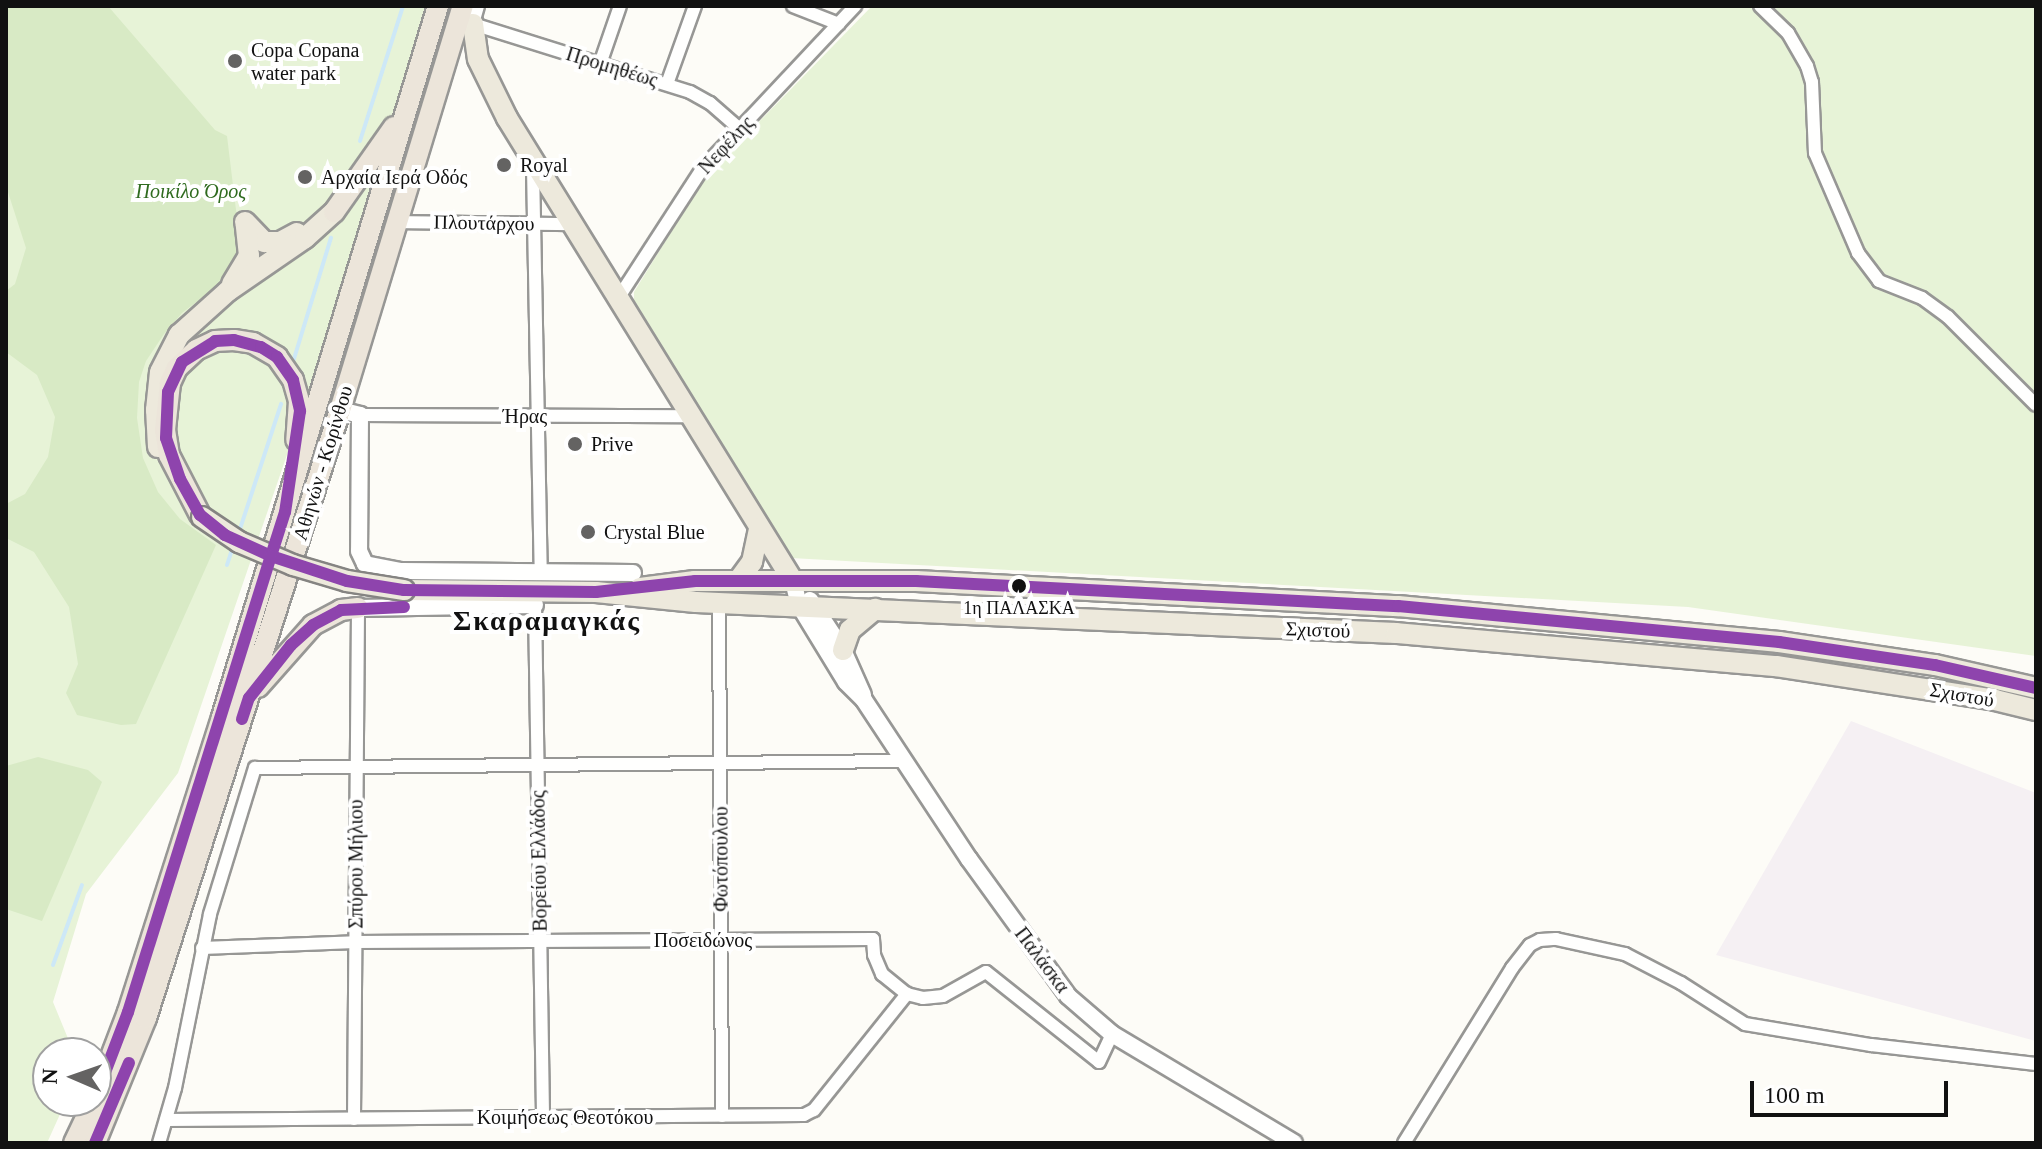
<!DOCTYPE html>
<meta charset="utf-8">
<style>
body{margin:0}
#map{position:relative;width:2042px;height:1149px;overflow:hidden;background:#fdfcf7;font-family:"Times New Roman",serif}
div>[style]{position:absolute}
.industrial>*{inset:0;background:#f5f0f3}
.green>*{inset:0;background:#e7f3d7}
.forest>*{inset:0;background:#d8eac5}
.stream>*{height:4px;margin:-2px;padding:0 2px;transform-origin:2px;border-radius:2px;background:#cde8f7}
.roads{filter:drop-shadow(2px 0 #979795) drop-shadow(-2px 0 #979795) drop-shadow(0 2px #979795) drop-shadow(0 -2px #979795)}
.minor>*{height:12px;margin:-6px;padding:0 6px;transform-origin:6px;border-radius:6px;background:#fffffe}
.tertiary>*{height:16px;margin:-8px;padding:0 8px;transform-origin:8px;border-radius:8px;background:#fffffe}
.primary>*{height:20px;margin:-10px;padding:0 10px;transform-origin:10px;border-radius:10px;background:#ede9dc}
.trunk>*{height:20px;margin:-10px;padding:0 10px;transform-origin:10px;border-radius:10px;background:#ece5da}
.bridges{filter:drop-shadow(2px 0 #858482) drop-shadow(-2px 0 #858482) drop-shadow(0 2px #858482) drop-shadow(0 -2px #858482)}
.primary-bridge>*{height:20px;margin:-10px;padding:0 10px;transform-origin:10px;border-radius:10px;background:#ede9dc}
.bus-1>*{height:12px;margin:-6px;padding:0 6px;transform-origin:6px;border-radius:6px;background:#8e44ad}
.dots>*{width:22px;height:22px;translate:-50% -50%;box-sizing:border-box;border:4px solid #fff;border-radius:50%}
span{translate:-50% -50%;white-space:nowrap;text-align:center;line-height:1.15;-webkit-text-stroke:8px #fff;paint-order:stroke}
.bus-label{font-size:18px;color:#111}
.poi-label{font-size:20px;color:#111}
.left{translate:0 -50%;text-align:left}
.street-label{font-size:20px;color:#111}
.park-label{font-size:20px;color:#2f6b1f;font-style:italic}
.district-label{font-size:28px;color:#111;font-weight:700;letter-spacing:2px}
.frame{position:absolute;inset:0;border:8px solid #111;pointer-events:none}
.north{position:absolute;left:32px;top:1037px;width:80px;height:80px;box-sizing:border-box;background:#fff;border:2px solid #a0a0a0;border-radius:50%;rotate:272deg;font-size:22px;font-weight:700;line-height:32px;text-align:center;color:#111}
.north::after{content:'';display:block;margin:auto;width:28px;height:36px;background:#646362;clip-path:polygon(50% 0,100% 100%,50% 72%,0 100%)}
.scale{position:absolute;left:1750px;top:1081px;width:198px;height:36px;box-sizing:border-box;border:4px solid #111;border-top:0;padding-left:10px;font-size:24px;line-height:28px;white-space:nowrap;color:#111;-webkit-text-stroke:6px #fff;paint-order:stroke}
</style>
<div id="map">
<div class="industrial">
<i style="clip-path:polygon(1851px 721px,2036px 793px,2036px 1041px,1716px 955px)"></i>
</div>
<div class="green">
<i style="clip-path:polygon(6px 6px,466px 6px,316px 370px,178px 773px,86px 894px,53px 1002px,74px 1053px,48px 1053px,48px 1101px,66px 1101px,47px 1143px,6px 1143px)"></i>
<i style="clip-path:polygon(872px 6px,2036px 6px,2036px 656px,1688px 607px,791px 558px,634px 300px,634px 292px,705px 177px)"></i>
</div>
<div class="forest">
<i style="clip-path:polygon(6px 6px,108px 6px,215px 130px,227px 136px,242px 259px,225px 280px,182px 313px,164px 334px,146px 361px,139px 382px,137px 418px,143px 458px,158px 492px,180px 519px,216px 545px,136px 724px,121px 725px,77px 715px,66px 693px,78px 664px,69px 607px,34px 552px,6px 538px,6px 504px,25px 494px,48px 457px,55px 417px,37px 375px,6px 352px,6px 291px,15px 284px,26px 248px,6px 186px)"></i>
<i style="clip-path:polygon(38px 757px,88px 770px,102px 782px,42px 921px,6px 909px,6px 766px)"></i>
</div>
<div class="stream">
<i style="left:360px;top:141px;width:142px;rotate:-72.3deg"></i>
<i style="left:293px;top:362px;width:130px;rotate:-73deg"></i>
<i style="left:238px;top:535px;width:138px;rotate:-71.8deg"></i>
<i style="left:227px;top:565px;width:19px;rotate:-72deg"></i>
<i style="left:53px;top:965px;width:85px;rotate:-70.1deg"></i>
</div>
<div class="roads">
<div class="minor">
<i style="left:478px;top:6px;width:19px;rotate:106deg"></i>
<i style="left:473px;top:24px;width:227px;rotate:17.4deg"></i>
<i style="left:690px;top:92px;width:23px;rotate:29deg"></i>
<i style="left:710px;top:103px;width:41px;rotate:41.1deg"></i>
<i style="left:793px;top:6px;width:49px;rotate:21.4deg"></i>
<i style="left:1760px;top:6px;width:39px;rotate:44deg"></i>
<i style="left:1788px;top:33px;width:38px;rotate:60deg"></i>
<i style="left:1807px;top:66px;width:17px;rotate:73deg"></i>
<i style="left:1812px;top:82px;width:71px;rotate:87.6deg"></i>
<i style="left:1815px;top:153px;width:109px;rotate:66.7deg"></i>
<i style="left:1858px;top:253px;width:35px;rotate:53deg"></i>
<i style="left:1879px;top:281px;width:46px;rotate:21.6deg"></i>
<i style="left:1922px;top:298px;width:32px;rotate:36deg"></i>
<i style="left:1948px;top:317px;width:124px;rotate:45deg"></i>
<i style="left:600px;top:64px;width:61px;rotate:-71deg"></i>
<i style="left:667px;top:84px;width:83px;rotate:-70.3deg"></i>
<i style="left:533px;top:168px;width:405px;rotate:88.9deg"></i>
<i style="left:397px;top:222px;width:174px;rotate:0.7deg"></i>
<i style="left:617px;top:300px;width:156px;rotate:-57deg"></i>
<i style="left:702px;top:169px;width:224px;rotate:-46.8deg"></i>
<i style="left:360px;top:415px;width:330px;rotate:0.2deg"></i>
<i style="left:719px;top:603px;width:513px;rotate:89.66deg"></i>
<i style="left:535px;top:605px;width:512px;rotate:89.1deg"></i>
<i style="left:202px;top:948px;width:153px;rotate:-2.2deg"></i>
<i style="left:355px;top:942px;width:518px;rotate:-0.33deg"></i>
<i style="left:873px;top:939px;width:16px;rotate:86deg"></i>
<i style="left:874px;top:955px;width:21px;rotate:67deg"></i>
<i style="left:882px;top:974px;width:32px;rotate:39deg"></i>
<i style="left:907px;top:994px;width:16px;rotate:14deg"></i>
<i style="left:923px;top:998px;width:20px;rotate:-6deg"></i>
<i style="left:943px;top:996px;width:49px;rotate:-29.2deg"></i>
<i style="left:986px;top:972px;width:144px;rotate:38.5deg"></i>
<i style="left:1099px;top:1062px;width:31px;rotate:-65deg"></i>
<i style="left:354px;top:1119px;width:511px;rotate:-89.55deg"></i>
<i style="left:167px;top:1120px;width:637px;rotate:-0.45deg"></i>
<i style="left:804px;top:1115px;width:11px;rotate:-27deg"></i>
<i style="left:814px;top:1110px;width:149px;rotate:-51.3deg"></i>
<i style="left:159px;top:1143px;width:57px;rotate:-73.8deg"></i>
<i style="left:175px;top:1088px;width:177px;rotate:-78.6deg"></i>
<i style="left:210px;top:914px;width:153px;rotate:-72.9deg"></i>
<i style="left:255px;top:768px;width:649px;rotate:-0.62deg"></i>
<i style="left:1404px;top:1143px;width:206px;rotate:-58.3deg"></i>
<i style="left:1512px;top:968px;width:29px;rotate:-52deg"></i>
<i style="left:1530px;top:945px;width:11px;rotate:-27deg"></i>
<i style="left:1540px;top:940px;width:16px;rotate:-4deg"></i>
<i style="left:1556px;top:939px;width:71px;rotate:12.3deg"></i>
<i style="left:1625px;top:954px;width:63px;rotate:27.4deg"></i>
<i style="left:1681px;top:983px;width:76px;rotate:32.6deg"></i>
<i style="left:1745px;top:1024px;width:128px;rotate:9.5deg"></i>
<i style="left:1871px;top:1045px;width:166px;rotate:6.6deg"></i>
</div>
<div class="tertiary">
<i style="left:340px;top:410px;width:21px;rotate:14deg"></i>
<i style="left:360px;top:415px;width:136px;rotate:90.4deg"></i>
<i style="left:359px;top:551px;width:14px;rotate:65deg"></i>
<i style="left:365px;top:564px;width:38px;rotate:11deg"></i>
<i style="left:402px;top:571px;width:231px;rotate:0.5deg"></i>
<i style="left:793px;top:581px;width:25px;rotate:76deg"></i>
<i style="left:799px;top:605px;width:90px;rotate:58.6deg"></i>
<i style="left:846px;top:682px;width:25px;rotate:45deg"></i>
<i style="left:864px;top:700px;width:191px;rotate:56.6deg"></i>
<i style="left:969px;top:859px;width:169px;rotate:54.1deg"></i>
<i style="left:1068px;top:996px;width:58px;rotate:40.8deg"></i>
<i style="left:1112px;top:1034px;width:212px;rotate:30.9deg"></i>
<i style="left:810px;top:600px;width:60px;rotate:56.6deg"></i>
<i style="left:843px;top:650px;width:49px;rotate:66deg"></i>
<i style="left:358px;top:608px;width:177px;rotate:-1deg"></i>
</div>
<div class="primary">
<i style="left:473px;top:24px;width:35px;rotate:82deg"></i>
<i style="left:478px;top:59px;width:66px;rotate:63.8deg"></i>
<i style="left:507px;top:118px;width:544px;rotate:58.3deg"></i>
<i style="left:245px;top:222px;width:28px;rotate:46deg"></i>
<i style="left:264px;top:242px;width:16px"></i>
<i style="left:280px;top:242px;width:19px;rotate:-28deg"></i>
<i style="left:232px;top:284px;width:33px;rotate:-59deg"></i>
<i style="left:249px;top:256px;width:31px;rotate:-96deg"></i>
<i style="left:158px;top:447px;width:37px;rotate:-93deg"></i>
<i style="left:156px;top:410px;width:38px;rotate:-84deg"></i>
<i style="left:160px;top:372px;width:42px;rotate:-62.8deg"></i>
<i style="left:179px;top:335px;width:66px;rotate:-41.9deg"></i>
<i style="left:228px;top:291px;width:93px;rotate:-34.5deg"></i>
<i style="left:305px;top:238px;width:39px;rotate:-42deg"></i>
<i style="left:738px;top:581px;width:24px;rotate:-54deg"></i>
<i style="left:752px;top:562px;width:35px;rotate:-78deg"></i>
<i style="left:640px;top:588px;width:55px;rotate:-7.3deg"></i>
<i style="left:695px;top:581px;width:221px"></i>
<i style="left:916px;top:581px;width:483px;rotate:3deg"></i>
<i style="left:1398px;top:606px;width:383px;rotate:5.4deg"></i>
<i style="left:1779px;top:642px;width:158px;rotate:8.4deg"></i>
<i style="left:1935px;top:665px;width:104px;rotate:12.8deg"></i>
<i style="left:404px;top:590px;width:192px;rotate:0.6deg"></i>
<i style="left:596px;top:592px;width:100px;rotate:5.7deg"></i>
<i style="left:696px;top:602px;width:701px;rotate:2.54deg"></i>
<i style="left:1396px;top:633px;width:381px;rotate:5deg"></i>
<i style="left:1776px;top:666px;width:222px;rotate:8.8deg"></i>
<i style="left:1995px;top:700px;width:42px;rotate:13.7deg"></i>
<i style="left:843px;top:650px;width:21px;rotate:-71deg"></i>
<i style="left:850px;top:630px;width:33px;rotate:-40deg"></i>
</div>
<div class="trunk">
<i style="left:334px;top:212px;width:104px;rotate:-54.8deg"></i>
<i style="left:200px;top:515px;width:68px;rotate:-117.3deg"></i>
<i style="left:169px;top:455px;width:25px;rotate:-99deg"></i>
<i style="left:165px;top:430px;width:47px;rotate:-83.9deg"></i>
<i style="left:170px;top:383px;width:17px;rotate:-65deg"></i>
<i style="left:177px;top:368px;width:26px;rotate:-43deg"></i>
<i style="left:196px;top:350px;width:21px;rotate:-25deg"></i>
<i style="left:215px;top:341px;width:19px;rotate:-3deg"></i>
<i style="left:234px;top:340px;width:19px;rotate:9deg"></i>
<i style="left:253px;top:343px;width:28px;rotate:30deg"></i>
<i style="left:277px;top:357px;width:28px;rotate:55deg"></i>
<i style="left:293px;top:380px;width:22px;rotate:74deg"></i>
<i style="left:299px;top:401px;width:39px;rotate:94deg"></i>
<i style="left:258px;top:687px;width:83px;rotate:-48.4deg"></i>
<i style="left:313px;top:625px;width:32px;rotate:-28deg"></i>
<i style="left:341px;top:610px;width:17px;rotate:-7deg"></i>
<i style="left:96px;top:1096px;width:90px;rotate:-69.1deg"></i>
<i style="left:128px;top:1012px;width:310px;rotate:-72.3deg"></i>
<i style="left:222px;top:717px;width:743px;rotate:-73.1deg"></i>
<i style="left:74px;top:1143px;width:47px;rotate:-64.5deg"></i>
<i style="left:95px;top:1143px;width:135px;rotate:-67.8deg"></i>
<i style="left:146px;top:1018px;width:638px;rotate:-72.3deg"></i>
<i style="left:340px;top:410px;width:422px;rotate:-73.1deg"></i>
</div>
</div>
<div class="bridges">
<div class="primary-bridge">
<i style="left:202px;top:517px;width:45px;rotate:34deg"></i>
<i style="left:239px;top:542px;width:59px;rotate:23.1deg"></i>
<i style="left:293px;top:565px;width:56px;rotate:16.5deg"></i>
<i style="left:347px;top:581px;width:58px;rotate:9deg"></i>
</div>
</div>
<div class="bus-1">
<i style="left:234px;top:340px;width:28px;rotate:15deg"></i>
<i style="left:261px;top:347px;width:19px;rotate:32deg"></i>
<i style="left:277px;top:357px;width:28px;rotate:55deg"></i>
<i style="left:293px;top:380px;width:32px;rotate:77deg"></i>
<i style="left:300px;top:411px;width:102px;rotate:98.4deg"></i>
<i style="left:285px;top:512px;width:46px;rotate:107.7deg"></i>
<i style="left:271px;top:556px;width:51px;rotate:-155.5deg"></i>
<i style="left:225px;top:535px;width:32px;rotate:-141deg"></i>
<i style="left:200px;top:515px;width:41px;rotate:-119.1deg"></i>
<i style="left:180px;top:479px;width:43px;rotate:-108.9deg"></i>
<i style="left:166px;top:438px;width:46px;rotate:-87.5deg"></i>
<i style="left:168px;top:392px;width:33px;rotate:-65deg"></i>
<i style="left:182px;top:362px;width:39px;rotate:-32deg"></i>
<i style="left:215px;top:341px;width:19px;rotate:-3deg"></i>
<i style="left:271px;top:556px;width:80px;rotate:18.2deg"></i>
<i style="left:347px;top:581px;width:58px;rotate:9deg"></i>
<i style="left:404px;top:590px;width:192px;rotate:0.6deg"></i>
<i style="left:596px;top:592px;width:100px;rotate:-6.3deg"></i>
<i style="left:695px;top:581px;width:221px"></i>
<i style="left:916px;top:581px;width:483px;rotate:3deg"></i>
<i style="left:1398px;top:606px;width:383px;rotate:5.4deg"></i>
<i style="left:1779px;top:642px;width:158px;rotate:8.4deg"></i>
<i style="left:1935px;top:665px;width:104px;rotate:12.8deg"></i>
<i style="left:242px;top:719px;width:22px;rotate:-72deg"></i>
<i style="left:249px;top:698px;width:68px;rotate:-51.6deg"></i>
<i style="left:291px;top:645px;width:30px;rotate:-42deg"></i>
<i style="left:313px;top:625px;width:32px;rotate:-28deg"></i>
<i style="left:341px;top:610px;width:63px;rotate:-2.7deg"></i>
<i style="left:96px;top:1096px;width:90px;rotate:-69.1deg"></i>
<i style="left:128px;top:1012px;width:478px;rotate:-72.6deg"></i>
<i style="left:95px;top:1143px;width:87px;rotate:-67deg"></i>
</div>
<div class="dots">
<i style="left:235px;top:61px;background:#646362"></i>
<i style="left:504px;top:165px;background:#646362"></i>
<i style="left:305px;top:177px;background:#646362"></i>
<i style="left:575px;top:444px;background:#646362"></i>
<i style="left:588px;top:532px;background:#646362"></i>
<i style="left:1019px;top:586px;background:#111"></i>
</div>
<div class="bus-label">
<span style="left:1019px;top:608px">1η ΠΑΛΑΣΚΑ</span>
</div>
<div class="poi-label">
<span class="left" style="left:251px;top:62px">Copa Copana<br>water park</span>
<span class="left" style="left:520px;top:165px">Royal</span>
<span class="left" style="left:321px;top:177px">Αρχαία Ιερά Οδός</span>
<span class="left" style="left:591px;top:444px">Prive</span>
<span class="left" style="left:604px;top:532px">Crystal Blue</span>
</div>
<div class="street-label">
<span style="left:612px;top:67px;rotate:17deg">Προμηθέως</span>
<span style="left:726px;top:145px;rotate:-47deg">Νεφέλης</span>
<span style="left:484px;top:223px;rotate:1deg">Πλουτάρχου</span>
<span style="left:525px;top:416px">Ήρας</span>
<span style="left:323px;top:463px;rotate:-73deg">Αθηνών - Κορίνθου</span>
<span style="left:1318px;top:630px;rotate:2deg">Σχιστού</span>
<span style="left:1962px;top:695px;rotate:10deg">Σχιστού</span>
<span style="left:721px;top:859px;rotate:-90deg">Φωτόπουλου</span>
<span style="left:539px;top:861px;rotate:-91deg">Βορείου Ελλάδος</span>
<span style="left:356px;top:864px;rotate:-90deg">Σπύρου Μήλιου</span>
<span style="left:703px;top:940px">Ποσειδώνος</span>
<span style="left:1042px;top:960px;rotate:53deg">Παλάσκα</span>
<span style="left:565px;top:1117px">Κοιμήσεως Θεοτόκου</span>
</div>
<div class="park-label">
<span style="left:191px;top:191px">Ποικίλο Όρος</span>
</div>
<div class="district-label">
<span style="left:547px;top:621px">Σκαραμαγκάς</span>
</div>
<div class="frame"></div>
<div class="north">N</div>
<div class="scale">100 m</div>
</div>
